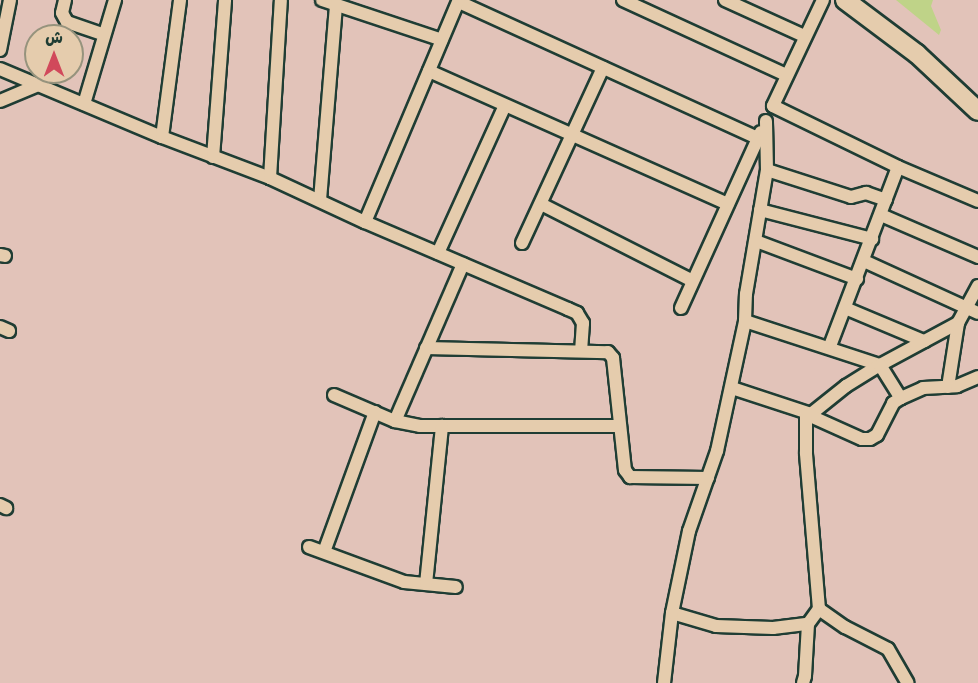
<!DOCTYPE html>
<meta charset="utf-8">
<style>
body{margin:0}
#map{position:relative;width:978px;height:683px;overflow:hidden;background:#e2c3b9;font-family:"Comic Neue","Playpen Sans Arabic",sans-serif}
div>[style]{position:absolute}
.green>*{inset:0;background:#bfd388}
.roads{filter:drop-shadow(2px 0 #1f3d34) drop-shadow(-2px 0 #1f3d34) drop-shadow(0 2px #1f3d34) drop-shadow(0 -2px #1f3d34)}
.street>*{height:12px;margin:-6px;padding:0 6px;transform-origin:6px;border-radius:6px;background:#e5ccad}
.secondary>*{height:18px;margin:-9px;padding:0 9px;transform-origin:9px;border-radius:9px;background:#e5ccad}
span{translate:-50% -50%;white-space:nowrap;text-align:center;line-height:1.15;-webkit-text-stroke:5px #e5ccad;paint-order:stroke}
.north{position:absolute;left:24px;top:24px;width:60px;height:60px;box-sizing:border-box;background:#e5ccad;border:2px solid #96937d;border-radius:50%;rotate:0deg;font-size:16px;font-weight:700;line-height:24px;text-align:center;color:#1f3d34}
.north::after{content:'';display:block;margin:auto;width:21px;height:27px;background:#d1495b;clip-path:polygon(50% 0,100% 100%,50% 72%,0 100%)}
</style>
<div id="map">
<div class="green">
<i style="clip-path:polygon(896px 0,933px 0,931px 6px,941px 30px,939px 35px)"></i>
</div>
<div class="roads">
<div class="street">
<i style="left:65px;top:0;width:13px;rotate:103deg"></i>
<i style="left:62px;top:13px;width:10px;rotate:61deg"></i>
<i style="left:67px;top:22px;width:39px;rotate:19deg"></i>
<i style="left:322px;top:0;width:126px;rotate:18.4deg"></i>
<i style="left:623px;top:0;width:179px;rotate:24.7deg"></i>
<i style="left:725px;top:0;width:87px;rotate:24.5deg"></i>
<i style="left:823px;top:0;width:117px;rotate:115.3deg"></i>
<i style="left:773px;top:106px;width:139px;rotate:26deg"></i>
<i style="left:898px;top:167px;width:87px;rotate:23deg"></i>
<i style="left:459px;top:2px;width:328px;rotate:24.5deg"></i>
<i style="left:0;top:50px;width:51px;rotate:-78.7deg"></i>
<i style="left:0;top:69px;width:176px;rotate:22.8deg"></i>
<i style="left:162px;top:137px;width:116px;rotate:20.8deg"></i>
<i style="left:270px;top:178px;width:105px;rotate:24.9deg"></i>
<i style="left:365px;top:222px;width:221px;rotate:23.2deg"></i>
<i style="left:568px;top:309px;width:10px;rotate:24deg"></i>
<i style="left:577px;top:313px;width:12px;rotate:59deg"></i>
<i style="left:583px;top:323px;width:26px;rotate:94deg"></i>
<i style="left:429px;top:71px;width:327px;rotate:24deg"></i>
<i style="left:0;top:101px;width:41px;rotate:-22.8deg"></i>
<i style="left:84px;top:104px;width:109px;rotate:-73.4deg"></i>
<i style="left:162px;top:137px;width:138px;rotate:-82.5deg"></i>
<i style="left:213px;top:157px;width:157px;rotate:-85.6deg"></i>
<i style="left:767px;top:170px;width:88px;rotate:17.8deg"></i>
<i style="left:851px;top:197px;width:16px;rotate:-15deg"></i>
<i style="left:866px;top:193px;width:21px;rotate:19deg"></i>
<i style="left:270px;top:178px;width:178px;rotate:-86.5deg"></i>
<i style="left:320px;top:200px;width:196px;rotate:-85.3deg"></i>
<i style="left:541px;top:204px;width:170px;rotate:26.9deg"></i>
<i style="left:760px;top:210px;width:116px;rotate:14.5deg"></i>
<i style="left:881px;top:215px;width:106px;rotate:23.4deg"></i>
<i style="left:365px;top:222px;width:241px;rotate:-67.1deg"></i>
<i style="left:756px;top:241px;width:108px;rotate:20.6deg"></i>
<i style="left:522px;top:243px;width:193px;rotate:-65.2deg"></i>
<i style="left:438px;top:253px;width:162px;rotate:-65.6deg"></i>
<i style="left:0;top:255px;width:5px;rotate:11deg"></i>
<i style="left:864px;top:261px;width:125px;rotate:24.5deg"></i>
<i style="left:681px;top:308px;width:193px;rotate:-65.6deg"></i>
<i style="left:845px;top:308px;width:86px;rotate:22.7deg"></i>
<i style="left:745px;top:321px;width:142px;rotate:18.1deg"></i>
<i style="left:880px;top:365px;width:89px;rotate:-28.3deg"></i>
<i style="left:958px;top:323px;width:42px;rotate:-61.6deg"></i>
<i style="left:0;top:327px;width:10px;rotate:24deg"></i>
<i style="left:830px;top:346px;width:191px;rotate:-69.2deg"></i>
<i style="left:426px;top:348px;width:182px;rotate:1.3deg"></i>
<i style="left:608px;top:352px;width:8px;rotate:50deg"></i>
<i style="left:613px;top:358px;width:113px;rotate:83.9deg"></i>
<i style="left:625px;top:470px;width:9px;rotate:54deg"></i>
<i style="left:630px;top:477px;width:78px;rotate:0.7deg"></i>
<i style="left:948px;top:387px;width:65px;rotate:-81.1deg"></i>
<i style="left:732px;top:388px;width:83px;rotate:18.2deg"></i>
<i style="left:811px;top:414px;width:45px;rotate:-38.7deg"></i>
<i style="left:846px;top:386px;width:40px;rotate:-32deg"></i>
<i style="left:880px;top:365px;width:39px;rotate:58deg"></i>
<i style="left:334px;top:395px;width:66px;rotate:23.1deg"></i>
<i style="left:395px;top:421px;width:25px;rotate:11deg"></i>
<i style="left:420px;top:426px;width:199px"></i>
<i style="left:395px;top:421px;width:171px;rotate:-66.6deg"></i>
<i style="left:0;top:505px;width:7px;rotate:27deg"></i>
<i style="left:309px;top:547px;width:101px;rotate:20.2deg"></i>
<i style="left:404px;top:582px;width:52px;rotate:5.5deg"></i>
<i style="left:324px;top:552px;width:149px;rotate:-70deg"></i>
<i style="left:426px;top:584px;width:159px;rotate:-84.2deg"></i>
<i style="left:819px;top:609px;width:32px;rotate:35deg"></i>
<i style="left:845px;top:627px;width:48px;rotate:27.1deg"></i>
<i style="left:888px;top:649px;width:39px;rotate:60deg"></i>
<i style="left:672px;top:613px;width:46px;rotate:16.5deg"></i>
<i style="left:716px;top:626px;width:57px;rotate:2deg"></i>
<i style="left:773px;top:628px;width:35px;rotate:-7deg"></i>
<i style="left:664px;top:683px;width:70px;rotate:-83.5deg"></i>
<i style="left:672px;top:613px;width:84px;rotate:-78.3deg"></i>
<i style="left:689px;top:531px;width:85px;rotate:-70.7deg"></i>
<i style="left:717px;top:451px;width:133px;rotate:-77.8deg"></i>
<i style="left:745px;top:321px;width:27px;rotate:-88deg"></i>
<i style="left:746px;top:294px;width:126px;rotate:-80.4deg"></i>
<i style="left:767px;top:170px;width:49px;rotate:-91.2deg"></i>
<i style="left:803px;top:683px;width:7px;rotate:-74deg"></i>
<i style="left:805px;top:676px;width:52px;rotate:-86.7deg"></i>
<i style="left:808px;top:624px;width:19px;rotate:-54deg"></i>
<i style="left:819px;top:609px;width:157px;rotate:-94.8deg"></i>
<i style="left:806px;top:453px;width:39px;rotate:-90deg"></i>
<i style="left:806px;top:414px;width:61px;rotate:24.1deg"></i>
<i style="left:862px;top:439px;width:8px"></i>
<i style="left:870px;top:439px;width:8px;rotate:-30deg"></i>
<i style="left:877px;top:435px;width:36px;rotate:-63deg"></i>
<i style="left:893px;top:403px;width:9px;rotate:-32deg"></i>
<i style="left:901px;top:398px;width:24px;rotate:-24deg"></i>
<i style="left:923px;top:388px;width:34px;rotate:-3deg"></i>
<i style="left:957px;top:386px;width:23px;rotate:-23deg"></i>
</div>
<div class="secondary">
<i style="left:845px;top:0;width:90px;rotate:36.9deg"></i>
<i style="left:917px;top:54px;width:83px;rotate:43.1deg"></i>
</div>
</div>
<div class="north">ش</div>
</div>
